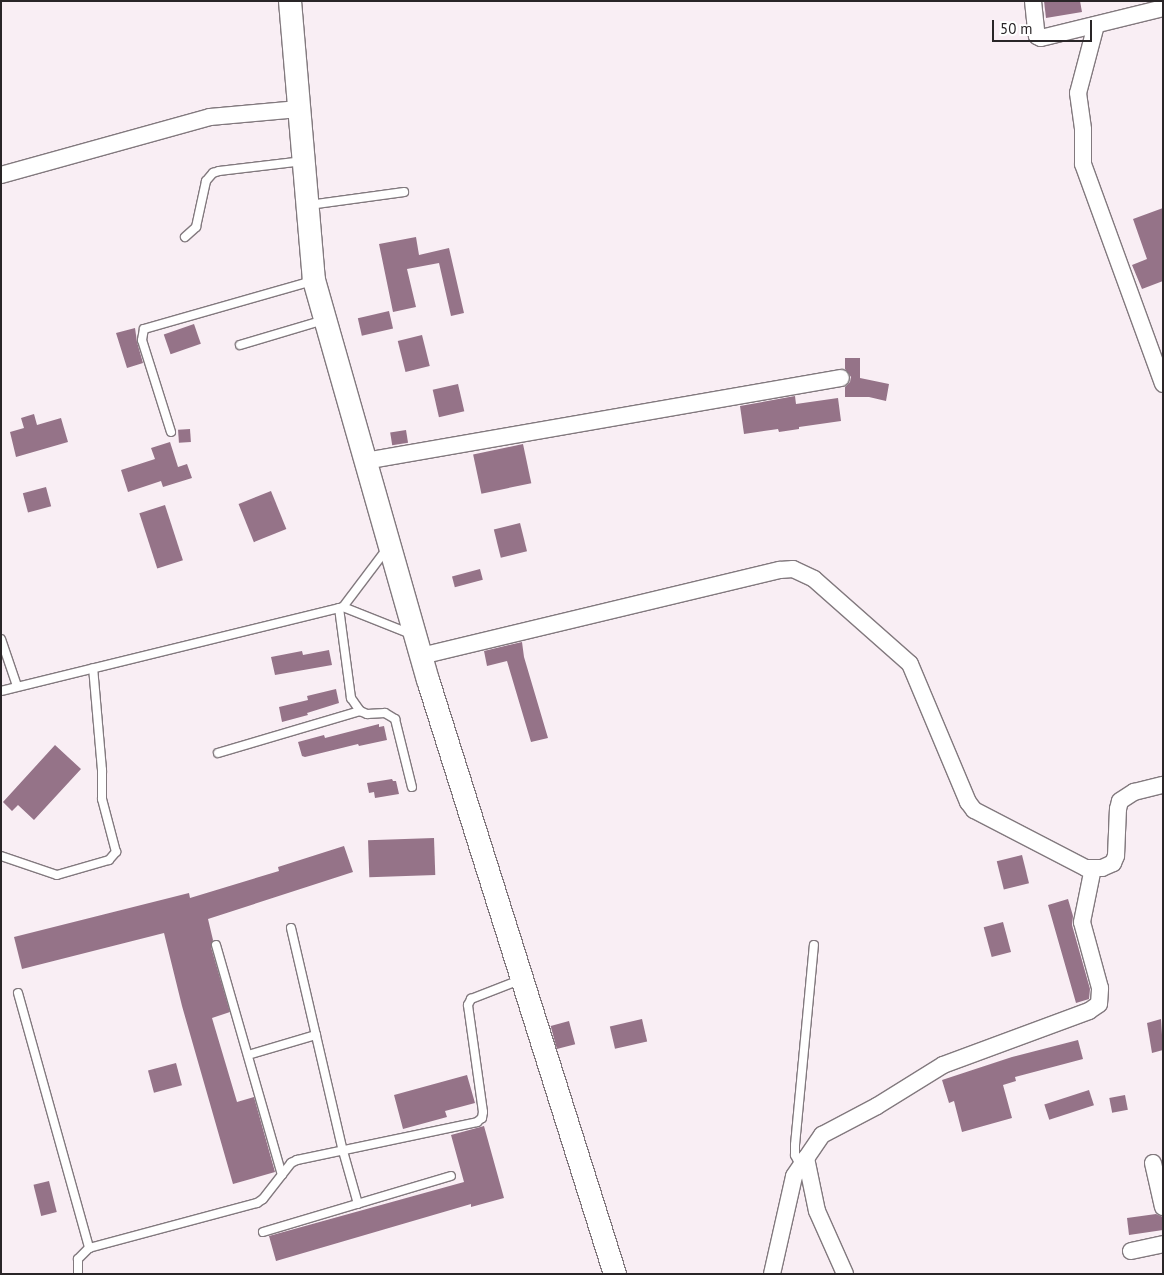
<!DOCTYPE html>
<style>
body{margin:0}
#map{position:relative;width:1164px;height:1275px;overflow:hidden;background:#f9eef4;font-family:"PT Sans",sans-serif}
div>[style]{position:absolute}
.building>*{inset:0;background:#957388;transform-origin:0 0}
.roads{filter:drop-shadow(1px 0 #82797e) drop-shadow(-1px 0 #82797e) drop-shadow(0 1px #82797e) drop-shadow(0 -1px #82797e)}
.lane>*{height:8px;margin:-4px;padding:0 4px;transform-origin:4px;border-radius:4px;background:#fff}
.street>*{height:16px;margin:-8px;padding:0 8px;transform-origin:8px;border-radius:8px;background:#fff}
.secondary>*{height:22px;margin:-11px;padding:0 11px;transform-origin:11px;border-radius:11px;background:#fff}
span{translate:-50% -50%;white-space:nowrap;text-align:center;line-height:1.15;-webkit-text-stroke:4px #fff;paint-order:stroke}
.frame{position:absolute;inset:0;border:2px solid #292527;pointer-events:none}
.scale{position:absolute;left:992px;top:20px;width:100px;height:22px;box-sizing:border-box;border:2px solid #292527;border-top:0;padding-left:6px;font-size:15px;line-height:18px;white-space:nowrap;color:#292527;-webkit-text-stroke:4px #fff;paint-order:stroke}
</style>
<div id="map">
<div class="building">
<i style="clip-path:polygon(1044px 1px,1080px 1px,1082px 12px,1046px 18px)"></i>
<i style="clip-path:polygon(1163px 208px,1163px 281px,1142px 289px,1132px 265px,1147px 259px,1133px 219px)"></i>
<i style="clip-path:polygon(416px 237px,419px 255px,449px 248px,464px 313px,451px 316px,439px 263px,407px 269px,416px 307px,393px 312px,379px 244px)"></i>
<i style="left:389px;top:311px;width:18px;height:32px;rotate:77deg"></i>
<i style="left:194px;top:324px;width:21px;height:32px;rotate:71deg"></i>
<i style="clip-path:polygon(135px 328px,137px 342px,143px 363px,127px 368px,116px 333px)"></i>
<i style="left:422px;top:335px;width:32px;height:25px;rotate:76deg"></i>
<i style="clip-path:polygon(845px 358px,860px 358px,860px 378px,889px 384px,886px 401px,869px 397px,845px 397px,845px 387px,850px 382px,851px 377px,845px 369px)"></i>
<i style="left:458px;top:384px;width:28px;height:26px;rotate:77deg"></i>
<i style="clip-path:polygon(795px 396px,796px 404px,838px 398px,841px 421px,799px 427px,799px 429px,779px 432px,778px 429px,744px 434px,740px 406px)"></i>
<i style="clip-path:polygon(34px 414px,37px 425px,61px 418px,68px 442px,16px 457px,10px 432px,24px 428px,21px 418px)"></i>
<i style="left:190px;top:429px;width:13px;height:12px;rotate:86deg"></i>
<i style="left:406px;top:430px;width:13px;height:16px;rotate:81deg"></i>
<i style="clip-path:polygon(170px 442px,178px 467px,187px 464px,192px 478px,163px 487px,161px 481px,128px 492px,121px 470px,155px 459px,151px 448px)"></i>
<i style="left:523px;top:444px;width:40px;height:51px;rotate:78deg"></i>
<i style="left:46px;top:487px;width:20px;height:24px;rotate:75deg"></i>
<i style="left:271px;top:491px;width:41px;height:35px;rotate:68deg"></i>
<i style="left:165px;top:505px;width:58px;height:27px;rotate:72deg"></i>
<i style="left:520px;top:523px;width:29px;height:27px;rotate:76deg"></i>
<i style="left:480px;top:569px;width:11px;height:29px;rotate:75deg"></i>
<i style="clip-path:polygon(522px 642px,524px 657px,548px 738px,531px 742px,507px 661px,487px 666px,484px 651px)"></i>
<i style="clip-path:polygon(329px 650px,332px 665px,275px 675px,271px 657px,302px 651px,303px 655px)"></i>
<i style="clip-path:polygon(336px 689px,339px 703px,307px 713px,308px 715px,282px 722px,279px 707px,308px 700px,307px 696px)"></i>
<i style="clip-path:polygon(379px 724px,379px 727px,384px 726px,387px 740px,359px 746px,358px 744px,305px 757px,302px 756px,298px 742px,324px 735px,325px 738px)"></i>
<i style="clip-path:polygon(55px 745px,81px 769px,34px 820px,18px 805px,12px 811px,3px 802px)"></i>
<i style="clip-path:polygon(392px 779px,393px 781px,396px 781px,399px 794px,375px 798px,374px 792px,369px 793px,367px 783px)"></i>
<i style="left:434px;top:838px;width:37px;height:66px;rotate:88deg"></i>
<i style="clip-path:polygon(344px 846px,353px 872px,208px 919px,213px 940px,211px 947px,230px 1012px,212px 1018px,237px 1102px,254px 1097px,275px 1172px,233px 1184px,182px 1006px,164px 933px,22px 969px,14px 937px,189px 893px,190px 898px,279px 871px,278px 867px)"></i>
<i style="left:1022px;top:855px;width:29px;height:26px;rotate:76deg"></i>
<i style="clip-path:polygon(1068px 899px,1073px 916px,1072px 925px,1090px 989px,1089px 999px,1076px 1003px,1048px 905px)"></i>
<i style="left:1003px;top:922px;width:31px;height:20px;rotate:75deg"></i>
<i style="left:642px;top:1019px;width:23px;height:33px;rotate:77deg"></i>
<i style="clip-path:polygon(1161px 1019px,1163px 1050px,1152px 1053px,1147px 1023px)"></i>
<i style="left:569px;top:1021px;width:24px;height:19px;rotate:75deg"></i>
<i style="clip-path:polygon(1078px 1040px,1083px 1059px,1015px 1077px,1016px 1081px,1003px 1085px,1012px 1118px,962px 1132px,954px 1101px,949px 1103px,942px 1080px,1012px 1057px)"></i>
<i style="left:176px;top:1063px;width:23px;height:29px;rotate:75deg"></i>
<i style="clip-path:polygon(467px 1075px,475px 1103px,445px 1111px,447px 1117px,403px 1129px,394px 1095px)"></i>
<i style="left:1089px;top:1090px;width:16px;height:47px;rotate:72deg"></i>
<i style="left:1125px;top:1095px;width:15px;height:16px;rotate:79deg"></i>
<i style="clip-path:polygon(484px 1126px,504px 1198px,471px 1207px,471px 1204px,276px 1261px,269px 1236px,464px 1182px,451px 1135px)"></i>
<i style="left:49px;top:1181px;width:32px;height:16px;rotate:76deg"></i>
<i style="clip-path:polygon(1156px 1214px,1163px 1217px,1163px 1230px,1129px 1235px,1127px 1218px)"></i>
</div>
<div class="roads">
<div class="lane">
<i style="left:309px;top:205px;width:96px;rotate:-7.8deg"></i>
<i style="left:185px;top:237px;width:15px;rotate:-42deg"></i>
<i style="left:196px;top:227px;width:47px;rotate:-77.7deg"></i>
<i style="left:206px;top:181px;width:11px;rotate:-49deg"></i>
<i style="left:213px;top:173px;width:6px;rotate:-18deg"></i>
<i style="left:219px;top:171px;width:85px;rotate:-6.8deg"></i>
<i style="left:240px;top:345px;width:88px;rotate:-16.6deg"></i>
<i style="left:171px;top:432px;width:96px;rotate:-107.5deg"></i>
<i style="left:142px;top:340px;width:11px;rotate:-80deg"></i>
<i style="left:144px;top:329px;width:175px;rotate:-15.9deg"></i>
<i style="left:343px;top:607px;width:73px;rotate:21.7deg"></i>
<i style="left:339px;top:608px;width:91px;rotate:82.4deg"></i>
<i style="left:351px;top:698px;width:16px;rotate:55deg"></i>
<i style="left:360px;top:711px;width:8px;rotate:23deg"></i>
<i style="left:367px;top:714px;width:18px;rotate:-3deg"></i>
<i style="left:385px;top:713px;width:12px;rotate:31deg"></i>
<i style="left:395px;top:719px;width:70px;rotate:76deg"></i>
<i style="left:1px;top:639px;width:50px;rotate:71.2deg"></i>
<i style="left:1px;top:691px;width:352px;rotate:-13.8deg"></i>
<i style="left:343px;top:607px;width:71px;rotate:-53deg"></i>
<i style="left:218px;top:753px;width:148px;rotate:-16.5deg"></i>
<i style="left:1px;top:856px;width:59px;rotate:18.7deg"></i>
<i style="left:57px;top:875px;width:54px;rotate:-16.1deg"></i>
<i style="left:109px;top:860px;width:11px;rotate:-49deg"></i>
<i style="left:116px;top:852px;width:55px;rotate:-104.8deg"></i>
<i style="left:102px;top:799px;width:29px;rotate:-90deg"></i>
<i style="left:102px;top:770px;width:102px;rotate:-95deg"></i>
<i style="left:291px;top:928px;width:229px;rotate:76.9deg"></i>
<i style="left:343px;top:1151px;width:55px;rotate:74.2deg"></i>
<i style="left:216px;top:945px;width:239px;rotate:74deg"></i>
<i style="left:18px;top:993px;width:265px;rotate:74.4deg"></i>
<i style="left:248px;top:1055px;width:71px;rotate:-16.4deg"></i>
<i style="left:800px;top:1165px;width:11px;rotate:-117deg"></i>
<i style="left:795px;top:1155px;width:10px;rotate:-90deg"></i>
<i style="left:795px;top:1145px;width:201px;rotate:-84.6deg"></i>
<i style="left:263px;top:1232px;width:196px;rotate:-16.6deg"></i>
<i style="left:78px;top:1274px;width:15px;rotate:-90deg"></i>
<i style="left:78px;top:1259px;width:16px;rotate:-45deg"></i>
<i style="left:89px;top:1248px;width:174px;rotate:-15deg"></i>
<i style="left:257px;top:1203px;width:7px;rotate:-34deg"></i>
<i style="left:263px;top:1199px;width:46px;rotate:-52.1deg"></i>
<i style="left:291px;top:1163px;width:7px;rotate:-27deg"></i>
<i style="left:297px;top:1160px;width:184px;rotate:-11.9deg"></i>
<i style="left:477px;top:1122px;width:6px;rotate:-39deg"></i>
<i style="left:482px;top:1118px;width:6px;rotate:-81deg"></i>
<i style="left:483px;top:1112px;width:108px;rotate:-98deg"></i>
<i style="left:468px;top:1005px;width:7px;rotate:-63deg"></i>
<i style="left:471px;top:999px;width:53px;rotate:-21.2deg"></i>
</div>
<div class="street">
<i style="left:1033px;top:1px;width:30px;rotate:84deg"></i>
<i style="left:1036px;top:31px;width:5px;rotate:79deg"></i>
<i style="left:1037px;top:36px;width:4px;rotate:27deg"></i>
<i style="left:1041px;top:38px;width:126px;rotate:-13.8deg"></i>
<i style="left:1096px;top:25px;width:70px;rotate:104.8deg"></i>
<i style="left:1078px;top:93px;width:37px;rotate:82deg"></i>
<i style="left:1083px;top:130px;width:34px;rotate:90deg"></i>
<i style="left:1083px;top:164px;width:234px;rotate:70deg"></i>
<i style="left:1px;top:175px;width:217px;rotate:-15.5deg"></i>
<i style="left:210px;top:117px;width:89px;rotate:-5.1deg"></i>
<i style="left:365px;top:461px;width:483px;rotate:-9.9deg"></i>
<i style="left:421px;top:656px;width:369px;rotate:-13.5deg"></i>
<i style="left:780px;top:570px;width:13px;rotate:-4deg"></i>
<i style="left:793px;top:569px;width:23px;rotate:25deg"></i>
<i style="left:814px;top:579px;width:128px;rotate:41.5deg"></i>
<i style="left:910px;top:664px;width:150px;rotate:67.2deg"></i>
<i style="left:968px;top:802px;width:10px;rotate:53deg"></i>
<i style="left:974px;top:810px;width:126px;rotate:27.4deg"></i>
<i style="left:1086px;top:868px;width:16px"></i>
<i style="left:1102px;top:868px;width:12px;rotate:-24deg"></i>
<i style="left:1113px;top:863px;width:8px;rotate:-67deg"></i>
<i style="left:1116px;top:856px;width:47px;rotate:-87.6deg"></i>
<i style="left:1118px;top:809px;width:8px;rotate:-76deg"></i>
<i style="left:1120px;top:801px;width:17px;rotate:-33deg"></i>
<i style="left:1134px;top:792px;width:30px;rotate:-14deg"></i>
<i style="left:806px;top:1158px;width:54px;rotate:78.3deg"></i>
<i style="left:817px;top:1211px;width:69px;rotate:66deg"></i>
<i style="left:1153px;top:1163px;width:45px;rotate:77.2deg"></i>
<i style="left:1131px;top:1251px;width:33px;rotate:-12deg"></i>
<i style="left:772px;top:1274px;width:100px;rotate:-77.3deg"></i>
<i style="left:794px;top:1176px;width:50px;rotate:-55.7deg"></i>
<i style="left:822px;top:1135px;width:62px;rotate:-27.8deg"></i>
<i style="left:877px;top:1106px;width:78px;rotate:-31.8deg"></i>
<i style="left:943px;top:1065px;width:156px;rotate:-20.3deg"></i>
<i style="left:1089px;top:1011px;width:12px;rotate:-35deg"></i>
<i style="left:1099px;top:1004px;width:16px;rotate:-86deg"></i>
<i style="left:1100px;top:988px;width:68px;rotate:-105.3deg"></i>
<i style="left:1082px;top:922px;width:55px;rotate:-78.5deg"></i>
</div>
<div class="secondary">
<i style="left:290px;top:1px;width:280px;rotate:85.1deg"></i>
<i style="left:314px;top:280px;width:416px;rotate:74.1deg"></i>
<i style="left:428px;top:680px;width:623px;rotate:72.53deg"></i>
</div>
</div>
<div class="frame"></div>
<div class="scale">50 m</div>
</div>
